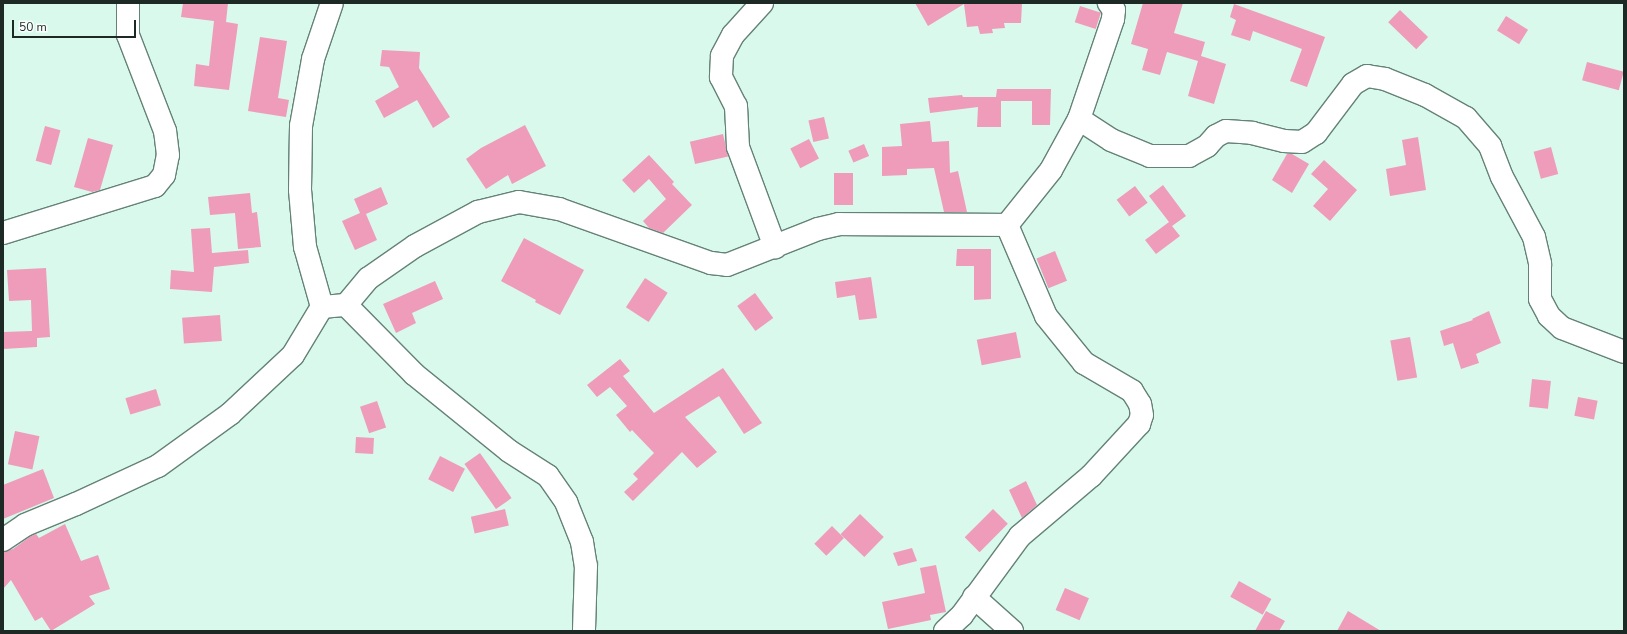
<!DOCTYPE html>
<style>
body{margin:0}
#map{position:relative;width:1627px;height:634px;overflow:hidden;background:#d9f9ec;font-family:"Nunito Sans",sans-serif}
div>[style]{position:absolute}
.building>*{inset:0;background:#ee9cba;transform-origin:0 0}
.roads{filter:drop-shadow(1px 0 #658277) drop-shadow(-1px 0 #658277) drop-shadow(0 1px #658277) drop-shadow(0 -1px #658277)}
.minor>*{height:22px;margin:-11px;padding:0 11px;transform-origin:11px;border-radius:11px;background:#fff}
span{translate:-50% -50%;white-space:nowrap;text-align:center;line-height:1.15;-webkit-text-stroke:3.5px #f9fffc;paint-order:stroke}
.frame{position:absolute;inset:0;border:4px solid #1d2924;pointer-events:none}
.scale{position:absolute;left:12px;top:20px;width:124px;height:18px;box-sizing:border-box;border:2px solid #1d2924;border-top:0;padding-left:5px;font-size:12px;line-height:14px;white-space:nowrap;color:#1d2924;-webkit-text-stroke:3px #f9fffc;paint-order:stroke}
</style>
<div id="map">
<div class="building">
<i style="clip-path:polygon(183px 3px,228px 3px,226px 22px,238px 24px,229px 90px,194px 86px,196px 64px,209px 66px,214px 21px,181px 17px)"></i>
<i style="clip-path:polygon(915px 3px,1022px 3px,1021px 23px,1004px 23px,1005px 28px,992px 29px,993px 33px,980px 34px,978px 26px,967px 27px,964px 4px,928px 26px)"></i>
<i style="clip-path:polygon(1143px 3px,1183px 3px,1174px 33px,1205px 42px,1201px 56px,1226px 64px,1214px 104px,1188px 96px,1198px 61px,1167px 52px,1160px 75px,1142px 70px,1148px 49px,1131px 44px)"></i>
<i style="clip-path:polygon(1234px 4px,1325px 37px,1307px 87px,1290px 81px,1302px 49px,1253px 31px,1250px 41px,1231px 35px,1236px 20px,1230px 17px)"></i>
<i style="left:1080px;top:6px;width:22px;height:17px;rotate:18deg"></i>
<i style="left:1400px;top:10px;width:39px;height:17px;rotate:44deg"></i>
<i style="left:1506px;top:16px;width:26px;height:17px;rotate:32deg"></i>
<i style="clip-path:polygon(260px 37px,287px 41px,278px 98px,289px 100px,286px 117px,248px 111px)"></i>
<i style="clip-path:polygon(382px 50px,420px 52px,419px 68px,450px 117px,433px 128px,417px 100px,384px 118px,375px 101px,399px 87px,389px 67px,380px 66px)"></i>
<i style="left:1587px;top:62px;width:38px;height:19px;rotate:15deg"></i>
<i style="clip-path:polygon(997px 89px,1051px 89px,1050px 125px,1032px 125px,1032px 101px,1001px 101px,1001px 127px,977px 127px,978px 107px,930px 113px,928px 98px,962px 95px,963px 97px,996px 97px)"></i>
<i style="left:824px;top:117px;width:22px;height:16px;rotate:77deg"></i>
<i style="clip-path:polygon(930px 121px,932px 142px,949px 141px,950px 173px,958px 171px,967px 212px,944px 212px,934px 168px,907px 169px,907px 175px,882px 176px,882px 147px,902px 146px,900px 124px)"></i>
<i style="clip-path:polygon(525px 125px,546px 166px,512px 184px,508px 175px,486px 189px,466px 159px,481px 148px)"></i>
<i style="left:45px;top:126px;width:16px;height:36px;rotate:15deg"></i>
<i style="left:723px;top:134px;width:23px;height:34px;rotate:77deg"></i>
<i style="clip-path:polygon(1418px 137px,1426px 190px,1390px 196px,1386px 169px,1406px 165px,1402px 140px)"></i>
<i style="clip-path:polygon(88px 138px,113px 145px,100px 190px,92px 192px,74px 187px)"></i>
<i style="left:809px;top:139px;width:22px;height:21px;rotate:63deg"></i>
<i style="left:864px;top:144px;width:13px;height:17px;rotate:67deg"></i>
<i style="left:1551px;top:147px;width:28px;height:18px;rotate:75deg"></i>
<i style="clip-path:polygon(1287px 154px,1292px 154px,1309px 164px,1292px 193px,1272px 180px)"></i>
<i style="clip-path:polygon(649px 155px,674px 182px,672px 184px,692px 205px,663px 233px,649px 228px,643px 221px,666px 199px,649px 179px,634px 193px,622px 180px)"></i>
<i style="clip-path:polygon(1324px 160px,1357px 190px,1330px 221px,1313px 206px,1328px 189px,1311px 174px)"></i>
<i style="left:834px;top:173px;width:19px;height:32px"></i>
<i style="clip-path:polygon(1163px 185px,1186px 216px,1172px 226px,1180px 236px,1156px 254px,1145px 240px,1169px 222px,1149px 196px)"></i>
<i style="left:1135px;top:186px;width:21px;height:23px;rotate:53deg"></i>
<i style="clip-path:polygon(381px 187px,388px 204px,366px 214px,377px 240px,355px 250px,342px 221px,360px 213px,354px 199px)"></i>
<i style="clip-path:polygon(250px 193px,252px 213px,257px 212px,261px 247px,238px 249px,235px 213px,210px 215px,208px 197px)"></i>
<i style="clip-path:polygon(210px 228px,212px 253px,248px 250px,249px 263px,214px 267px,212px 292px,170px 289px,171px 270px,194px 272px,191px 229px)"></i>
<i style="clip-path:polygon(524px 238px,584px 270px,560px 315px,535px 302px,536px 300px,501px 281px)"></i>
<i style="clip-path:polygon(957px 249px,991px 249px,991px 299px,974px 300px,974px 266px,956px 266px)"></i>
<i style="left:1055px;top:251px;width:32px;height:20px;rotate:68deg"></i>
<i style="clip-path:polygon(46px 268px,50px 337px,37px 338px,37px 347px,3px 349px,3px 332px,32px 331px,31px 300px,9px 301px,7px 270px)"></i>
<i style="clip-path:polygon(871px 277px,877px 318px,859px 320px,855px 295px,837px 298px,835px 282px)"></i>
<i style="left:645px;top:278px;width:27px;height:35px;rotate:33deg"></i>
<i style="clip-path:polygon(435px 281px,443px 299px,412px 313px,416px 323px,396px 333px,383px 304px)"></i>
<i style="left:755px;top:293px;width:31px;height:22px;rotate:54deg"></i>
<i style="clip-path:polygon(1489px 311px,1501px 343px,1476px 354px,1479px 363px,1461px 369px,1453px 343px,1444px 346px,1440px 331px,1473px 320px,1472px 319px)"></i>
<i style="left:220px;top:315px;width:26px;height:38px;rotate:86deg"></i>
<i style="left:1016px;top:332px;width:26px;height:40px;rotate:79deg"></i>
<i style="left:1410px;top:337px;width:41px;height:20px;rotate:80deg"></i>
<i style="clip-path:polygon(620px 359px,630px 371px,623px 376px,654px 413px,723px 368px,762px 423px,744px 434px,719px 396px,685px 417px,717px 452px,697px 468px,682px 452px,633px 501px,624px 492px,638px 479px,633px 474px,654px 453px,632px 430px,630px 432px,616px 415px,627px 406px,610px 387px,597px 397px,587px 385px)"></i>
<i style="left:1532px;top:379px;width:19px;height:28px;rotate:6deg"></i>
<i style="left:156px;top:389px;width:17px;height:32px;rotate:73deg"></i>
<i style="left:1578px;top:397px;width:20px;height:19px;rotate:11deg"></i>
<i style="left:377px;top:401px;width:28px;height:18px;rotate:71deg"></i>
<i style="left:15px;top:431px;width:25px;height:34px;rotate:12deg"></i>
<i style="left:356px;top:437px;width:18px;height:16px;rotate:3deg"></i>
<i style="left:480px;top:453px;width:55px;height:19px;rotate:55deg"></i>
<i style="left:440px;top:456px;width:28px;height:26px;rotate:27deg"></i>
<i style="clip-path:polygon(43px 469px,54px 498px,3px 519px,3px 485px)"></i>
<i style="clip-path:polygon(1026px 481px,1037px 505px,1022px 518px,1009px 490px)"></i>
<i style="left:505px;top:509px;width:17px;height:35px;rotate:77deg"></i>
<i style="left:993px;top:509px;width:21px;height:40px;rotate:45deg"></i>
<i style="left:860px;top:514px;width:33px;height:28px;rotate:44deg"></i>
<i style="clip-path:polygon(65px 524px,81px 561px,98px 555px,110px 589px,89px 596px,95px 604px,51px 631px,42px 617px,35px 621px,11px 580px,3px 589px,3px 552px,13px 549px,31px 536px,36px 534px,39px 538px)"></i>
<i style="left:832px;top:526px;width:17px;height:25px;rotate:45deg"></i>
<i style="clip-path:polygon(912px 548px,917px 561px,898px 566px,893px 553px)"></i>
<i style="clip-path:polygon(936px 565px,946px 612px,930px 615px,931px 620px,888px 629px,882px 602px,925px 593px,920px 568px)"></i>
<i style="left:1239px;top:581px;width:37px;height:18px;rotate:29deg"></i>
<i style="left:1065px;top:588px;width:26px;height:24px;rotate:23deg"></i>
<i style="clip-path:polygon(1266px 611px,1285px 621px,1279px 631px,1255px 631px)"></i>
<i style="clip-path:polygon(1348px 611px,1381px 631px,1337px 631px)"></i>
</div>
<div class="roads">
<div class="minor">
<i style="left:762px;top:3px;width:43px;rotate:132.2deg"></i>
<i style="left:733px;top:35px;width:24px;rotate:118deg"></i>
<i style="left:722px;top:56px;width:21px;rotate:93deg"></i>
<i style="left:721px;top:77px;width:33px;rotate:63deg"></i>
<i style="left:736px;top:106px;width:41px;rotate:87.2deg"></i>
<i style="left:738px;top:147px;width:107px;rotate:69.7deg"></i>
<i style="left:1079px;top:119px;width:38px;rotate:33deg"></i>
<i style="left:1111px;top:140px;width:42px;rotate:22.3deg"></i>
<i style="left:1150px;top:156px;width:39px"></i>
<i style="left:1189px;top:156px;width:21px;rotate:-29deg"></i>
<i style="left:1207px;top:146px;width:13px;rotate:-48deg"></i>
<i style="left:1216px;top:136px;width:11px;rotate:-27deg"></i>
<i style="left:1226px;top:131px;width:26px;rotate:4deg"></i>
<i style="left:1252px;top:133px;width:33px;rotate:14deg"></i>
<i style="left:1284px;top:141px;width:18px;rotate:3deg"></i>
<i style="left:1302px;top:142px;width:17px;rotate:-33deg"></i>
<i style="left:1316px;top:133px;width:61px;rotate:-52.9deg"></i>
<i style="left:1353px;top:84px;width:16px;rotate:-30deg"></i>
<i style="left:1367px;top:76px;width:18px;rotate:9deg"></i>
<i style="left:1385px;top:79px;width:43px;rotate:21.8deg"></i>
<i style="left:1425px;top:95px;width:47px;rotate:29.3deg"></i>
<i style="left:1466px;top:118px;width:37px;rotate:49deg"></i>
<i style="left:1490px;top:146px;width:33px;rotate:69deg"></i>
<i style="left:1502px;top:177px;width:68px;rotate:61.9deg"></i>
<i style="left:1534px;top:237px;width:28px;rotate:77deg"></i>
<i style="left:1540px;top:264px;width:35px;rotate:90deg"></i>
<i style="left:1540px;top:299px;width:19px;rotate:62deg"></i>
<i style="left:1549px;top:316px;width:18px;rotate:43deg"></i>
<i style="left:1562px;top:328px;width:66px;rotate:21.2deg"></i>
<i style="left:3px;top:233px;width:159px;rotate:-17.2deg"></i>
<i style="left:155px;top:186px;width:14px;rotate:-51deg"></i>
<i style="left:164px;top:175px;width:20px;rotate:-79deg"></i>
<i style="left:168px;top:155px;width:24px;rotate:-97deg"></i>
<i style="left:165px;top:131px;width:103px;rotate:-111.1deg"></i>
<i style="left:128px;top:35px;width:32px;rotate:-90deg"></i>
<i style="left:346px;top:305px;width:97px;rotate:45.4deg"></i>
<i style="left:414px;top:374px;width:122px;rotate:39deg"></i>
<i style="left:509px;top:451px;width:46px;rotate:32.7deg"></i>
<i style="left:548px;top:476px;width:32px;rotate:55deg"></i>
<i style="left:566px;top:502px;width:43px;rotate:68.2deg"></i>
<i style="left:582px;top:542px;width:24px;rotate:81deg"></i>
<i style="left:586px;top:566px;width:65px;rotate:91.8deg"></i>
<i style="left:322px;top:307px;width:24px;rotate:-5deg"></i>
<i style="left:346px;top:305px;width:35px;rotate:-50deg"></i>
<i style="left:369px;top:278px;width:56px;rotate:-34.8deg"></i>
<i style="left:415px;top:246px;width:72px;rotate:-28.4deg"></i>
<i style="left:478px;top:212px;width:42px;rotate:-13.7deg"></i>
<i style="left:519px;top:202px;width:41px;rotate:9.9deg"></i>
<i style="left:559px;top:209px;width:161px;rotate:19.6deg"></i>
<i style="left:711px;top:263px;width:16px;rotate:7deg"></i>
<i style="left:727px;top:265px;width:98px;rotate:-21.6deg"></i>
<i style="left:818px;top:229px;width:22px;rotate:-13deg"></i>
<i style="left:839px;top:224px;width:168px;rotate:0.3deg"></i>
<i style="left:3px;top:540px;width:27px;rotate:-34deg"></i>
<i style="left:25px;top:525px;width:55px;rotate:-22.4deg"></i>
<i style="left:76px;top:504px;width:90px;rotate:-24.9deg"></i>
<i style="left:158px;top:466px;width:89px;rotate:-35.8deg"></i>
<i style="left:230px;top:414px;width:86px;rotate:-43.1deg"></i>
<i style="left:293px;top:355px;width:56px;rotate:-58.9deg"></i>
<i style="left:322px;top:307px;width:62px;rotate:-105.8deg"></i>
<i style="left:305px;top:247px;width:57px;rotate:-95deg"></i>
<i style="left:300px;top:190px;width:64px;rotate:-89.1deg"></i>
<i style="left:301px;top:126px;width:68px;rotate:-79.8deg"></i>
<i style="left:313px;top:59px;width:59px;rotate:-71.3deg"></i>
<i style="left:974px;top:597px;width:51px;rotate:41.8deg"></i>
<i style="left:945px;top:631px;width:23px;rotate:-43deg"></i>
<i style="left:962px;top:615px;width:98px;rotate:-53.7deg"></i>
<i style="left:1020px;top:536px;width:93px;rotate:-40.2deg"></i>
<i style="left:1091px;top:476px;width:71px;rotate:-47.3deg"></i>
<i style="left:1139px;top:424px;width:9px;rotate:-72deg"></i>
<i style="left:1142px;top:415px;width:11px;rotate:-100deg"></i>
<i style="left:1140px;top:404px;width:15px;rotate:-122deg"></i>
<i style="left:1132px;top:391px;width:56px;rotate:-149.7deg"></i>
<i style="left:1084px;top:363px;width:60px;rotate:-129deg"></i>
<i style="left:1046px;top:316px;width:99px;rotate:-113.2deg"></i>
<i style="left:1007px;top:225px;width:70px;rotate:-51.3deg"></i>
<i style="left:1051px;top:170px;width:58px;rotate:-61.2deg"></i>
<i style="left:1079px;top:119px;width:106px;rotate:-71.2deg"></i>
<i style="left:1113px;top:19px;width:9px;rotate:-84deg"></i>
<i style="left:1114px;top:10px;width:9px;rotate:-126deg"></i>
</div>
</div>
<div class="frame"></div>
<div class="scale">50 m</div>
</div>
